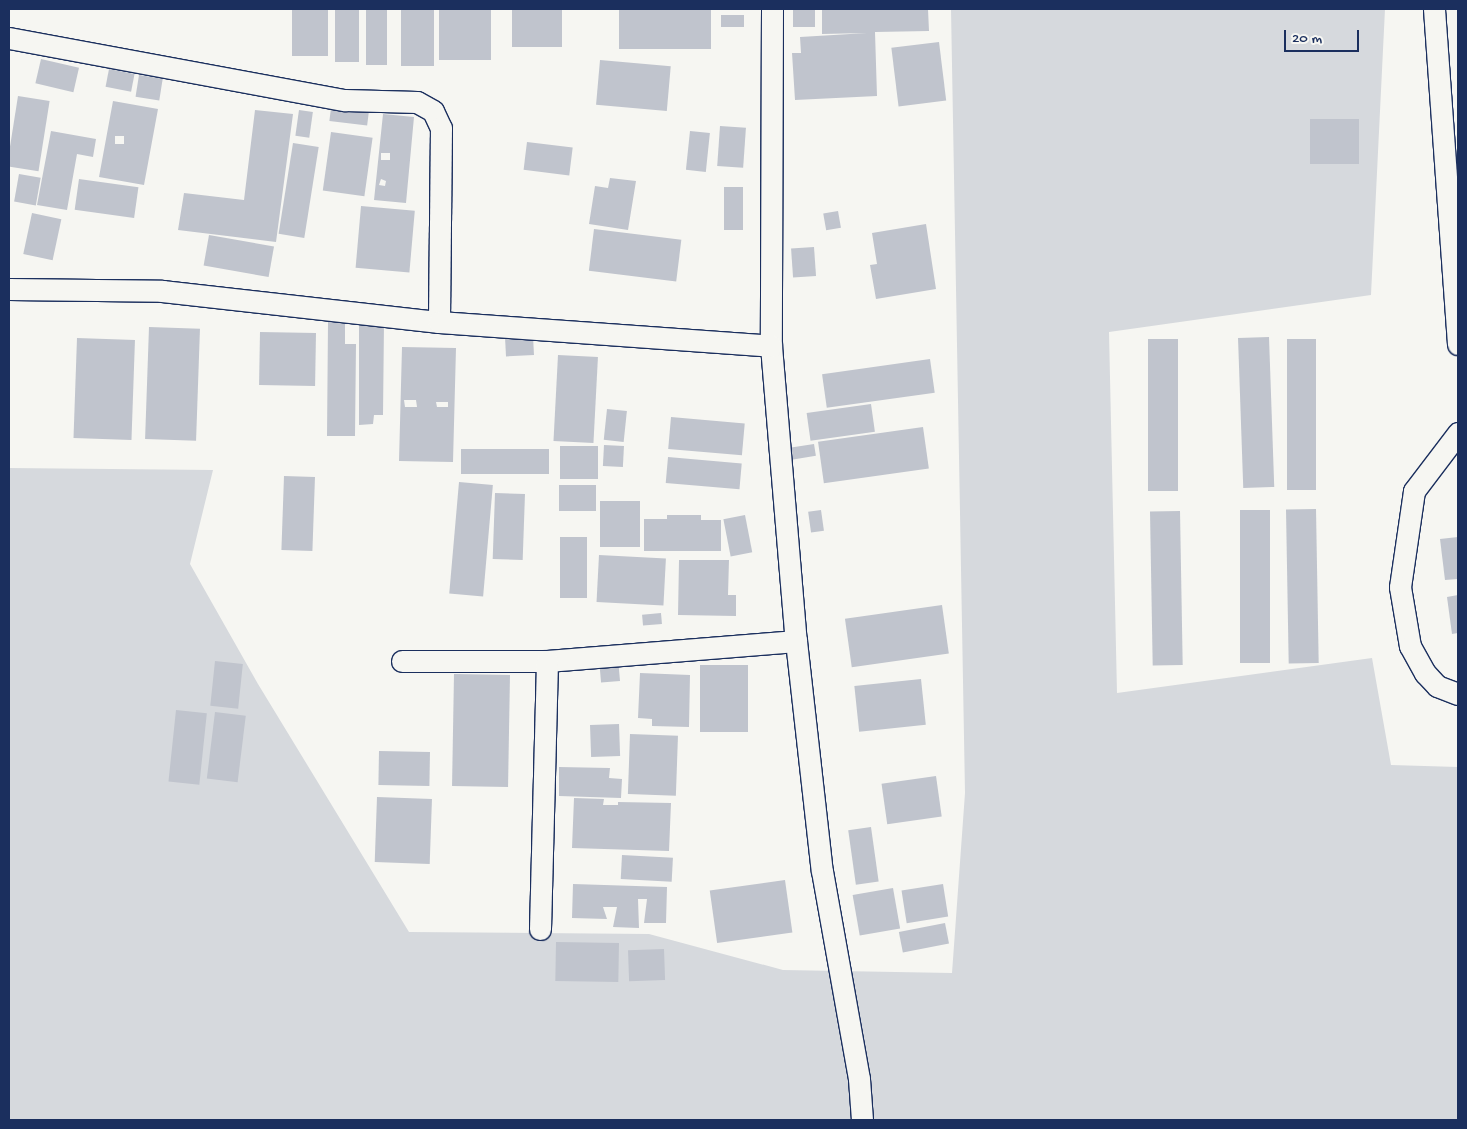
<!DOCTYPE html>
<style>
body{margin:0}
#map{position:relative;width:1467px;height:1129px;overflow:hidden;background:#f6f6f2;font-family:"Gochi Hand",sans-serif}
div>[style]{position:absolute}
.green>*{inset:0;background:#d6d9dd}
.building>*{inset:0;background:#c0c4cd;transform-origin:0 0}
.roads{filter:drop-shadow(1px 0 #1b2f5e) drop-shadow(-1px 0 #1b2f5e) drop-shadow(0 1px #1b2f5e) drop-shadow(0 -1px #1b2f5e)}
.minor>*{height:21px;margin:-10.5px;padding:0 10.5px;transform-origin:10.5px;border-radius:10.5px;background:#f6f6f2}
span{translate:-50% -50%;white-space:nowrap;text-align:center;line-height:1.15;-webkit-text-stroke:4px #f6f6f2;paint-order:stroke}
.frame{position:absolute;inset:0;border:10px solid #1b2f5e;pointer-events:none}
.scale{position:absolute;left:1284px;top:30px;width:75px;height:22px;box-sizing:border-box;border:2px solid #1b2f5e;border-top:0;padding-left:6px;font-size:15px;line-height:18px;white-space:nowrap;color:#1b2f5e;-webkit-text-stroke:4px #f6f6f2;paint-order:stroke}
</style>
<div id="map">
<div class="green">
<i style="clip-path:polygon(951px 9px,1385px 9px,1371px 295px,1109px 332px,1117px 693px,1372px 658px,1391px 765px,1458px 767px,1458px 1120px,9px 1120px,9px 468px,213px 470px,190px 564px,258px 684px,409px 932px,649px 934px,783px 970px,952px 973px,965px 793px)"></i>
</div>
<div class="building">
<i style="left:292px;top:9px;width:36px;height:47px"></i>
<i style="left:335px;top:9px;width:24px;height:53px"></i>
<i style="left:366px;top:9px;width:21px;height:56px"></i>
<i style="left:401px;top:9px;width:33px;height:57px"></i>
<i style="left:439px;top:9px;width:52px;height:51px"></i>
<i style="left:512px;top:9px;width:50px;height:38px"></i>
<i style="left:619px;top:9px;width:92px;height:40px"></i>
<i style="left:793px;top:9px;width:22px;height:18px"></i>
<i style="clip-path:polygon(822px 9px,928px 9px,929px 31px,875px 32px,877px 96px,795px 100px,792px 53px,801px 53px,800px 37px,867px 33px,822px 34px)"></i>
<i style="left:721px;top:15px;width:23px;height:12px"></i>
<i style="left:939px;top:42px;width:59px;height:48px;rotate:83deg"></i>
<i style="left:41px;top:59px;width:39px;height:25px;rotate:13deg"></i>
<i style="left:600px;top:60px;width:71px;height:45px;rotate:5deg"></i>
<i style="left:109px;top:69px;width:26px;height:18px;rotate:11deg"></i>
<i style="left:139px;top:75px;width:24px;height:22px;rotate:9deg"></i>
<i style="left:18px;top:96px;width:32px;height:71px;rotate:9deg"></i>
<i style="clip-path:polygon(evenodd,113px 101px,158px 109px,144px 185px,99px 177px,113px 101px,115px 136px,124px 136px,124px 144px,115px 144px,115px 136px)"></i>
<i style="left:331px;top:108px;width:38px;height:13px;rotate:7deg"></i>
<i style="clip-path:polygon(255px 110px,293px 114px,276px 242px,178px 230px,184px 193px,244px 200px)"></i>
<i style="left:299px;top:110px;width:14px;height:26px;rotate:8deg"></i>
<i style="clip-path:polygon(evenodd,383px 114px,414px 117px,406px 203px,374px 200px,383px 114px,381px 153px,390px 153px,390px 160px,381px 160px,381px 153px,383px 114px,381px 179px,386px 181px,385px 186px,379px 185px,381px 179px)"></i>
<i style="left:1310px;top:119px;width:49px;height:45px"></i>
<i style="left:720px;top:126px;width:26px;height:40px;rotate:4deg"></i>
<i style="clip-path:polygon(51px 131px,96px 139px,93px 157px,77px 154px,67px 210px,37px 205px)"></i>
<i style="left:690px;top:131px;width:20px;height:39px;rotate:6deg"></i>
<i style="left:331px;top:132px;width:42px;height:59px;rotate:8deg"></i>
<i style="left:527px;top:142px;width:46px;height:28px;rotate:7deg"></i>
<i style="left:293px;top:143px;width:26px;height:92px;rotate:9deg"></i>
<i style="left:19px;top:174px;width:22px;height:28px;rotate:10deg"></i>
<i style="clip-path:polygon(610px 178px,636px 181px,628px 230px,589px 224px,595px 186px,608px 188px)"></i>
<i style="left:79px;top:179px;width:60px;height:31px;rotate:8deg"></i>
<i style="left:724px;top:187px;width:19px;height:43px"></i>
<i style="left:361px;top:206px;width:54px;height:62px;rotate:5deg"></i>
<i style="left:838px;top:211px;width:17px;height:15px;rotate:80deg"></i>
<i style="left:32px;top:213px;width:30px;height:42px;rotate:12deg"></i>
<i style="clip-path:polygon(926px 224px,936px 289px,876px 299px,870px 265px,877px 264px,872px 233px)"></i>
<i style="left:594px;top:229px;width:88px;height:42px;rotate:7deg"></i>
<i style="left:209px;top:235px;width:66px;height:31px;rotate:10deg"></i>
<i style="left:814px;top:247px;width:29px;height:23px;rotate:86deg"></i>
<i style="clip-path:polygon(328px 322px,345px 322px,345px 344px,356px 344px,355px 436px,327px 436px)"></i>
<i style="clip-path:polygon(359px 323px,384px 323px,383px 415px,374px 415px,373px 424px,359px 425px)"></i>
<i style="left:149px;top:327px;width:51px;height:112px;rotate:2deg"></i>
<i style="left:260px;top:332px;width:56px;height:53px;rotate:1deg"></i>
<i style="left:533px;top:336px;width:19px;height:28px;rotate:87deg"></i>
<i style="left:1269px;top:337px;width:150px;height:31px;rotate:88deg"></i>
<i style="left:77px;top:338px;width:58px;height:100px;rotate:2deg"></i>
<i style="left:1148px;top:339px;width:30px;height:152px"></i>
<i style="left:1287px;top:339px;width:29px;height:151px"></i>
<i style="clip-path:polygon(evenodd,402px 347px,456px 348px,453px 462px,399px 461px,402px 347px,404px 400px,416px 400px,417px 407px,405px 407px,404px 400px,402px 347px,436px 402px,448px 402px,448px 407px,437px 407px,436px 402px)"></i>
<i style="left:558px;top:355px;width:40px;height:86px;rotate:3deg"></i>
<i style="left:930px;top:359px;width:34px;height:109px;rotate:82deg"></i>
<i style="left:871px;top:404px;width:28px;height:65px;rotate:82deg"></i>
<i style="left:607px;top:409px;width:20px;height:31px;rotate:6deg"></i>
<i style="left:671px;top:417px;width:74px;height:32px;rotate:5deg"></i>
<i style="left:923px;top:427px;width:42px;height:106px;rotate:82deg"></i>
<i style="left:814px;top:444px;width:12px;height:23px;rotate:81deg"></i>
<i style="left:604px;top:445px;width:20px;height:21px;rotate:3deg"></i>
<i style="left:560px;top:446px;width:38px;height:33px"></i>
<i style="left:549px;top:449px;width:25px;height:88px;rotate:90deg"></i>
<i style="left:668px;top:457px;width:74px;height:26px;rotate:5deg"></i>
<i style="left:284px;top:476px;width:31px;height:74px;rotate:2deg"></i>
<i style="left:459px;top:482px;width:34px;height:112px;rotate:5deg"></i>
<i style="left:559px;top:485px;width:37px;height:26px"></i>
<i style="left:495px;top:493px;width:30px;height:66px;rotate:2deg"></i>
<i style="left:600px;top:501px;width:40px;height:46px"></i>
<i style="left:1316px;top:509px;width:154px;height:30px;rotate:89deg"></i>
<i style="left:821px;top:510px;width:21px;height:13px;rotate:82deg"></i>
<i style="left:1240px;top:510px;width:30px;height:153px"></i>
<i style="left:1180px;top:511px;width:154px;height:30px;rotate:89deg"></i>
<i style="clip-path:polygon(667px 515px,701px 515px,701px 520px,721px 520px,721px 551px,644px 551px,644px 519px,667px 519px)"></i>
<i style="left:745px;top:515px;width:38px;height:22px;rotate:79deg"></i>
<i style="left:560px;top:537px;width:27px;height:61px"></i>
<i style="clip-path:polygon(1458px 537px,1458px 579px,1445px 580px,1440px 539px)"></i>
<i style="left:599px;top:555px;width:67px;height:47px;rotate:3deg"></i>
<i style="clip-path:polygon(679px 560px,729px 560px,728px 595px,736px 595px,736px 616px,678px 615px)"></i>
<i style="clip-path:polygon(1458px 595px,1458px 633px,1452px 634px,1447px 597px)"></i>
<i style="left:942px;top:605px;width:49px;height:98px;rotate:82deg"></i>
<i style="left:661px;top:613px;width:11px;height:19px;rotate:85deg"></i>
<i style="left:618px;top:658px;width:23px;height:19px;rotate:85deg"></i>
<i style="left:215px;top:661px;width:28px;height:45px;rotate:6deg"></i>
<i style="left:700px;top:665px;width:48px;height:67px"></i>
<i style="clip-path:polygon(640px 673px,690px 675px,689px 727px,652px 726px,652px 719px,638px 718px)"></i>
<i style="left:454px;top:674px;width:56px;height:112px;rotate:1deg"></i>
<i style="left:921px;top:679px;width:46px;height:67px;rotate:84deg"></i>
<i style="left:176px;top:710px;width:31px;height:72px;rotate:6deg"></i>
<i style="left:215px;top:712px;width:31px;height:67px;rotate:7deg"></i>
<i style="left:619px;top:724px;width:32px;height:29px;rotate:88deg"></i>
<i style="left:630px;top:734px;width:48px;height:60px;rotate:2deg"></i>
<i style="left:379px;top:751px;width:51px;height:34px;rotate:1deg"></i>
<i style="clip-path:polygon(559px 767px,610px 768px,609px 778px,622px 779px,621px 798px,559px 796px)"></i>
<i style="left:936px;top:776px;width:41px;height:55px;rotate:82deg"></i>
<i style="left:377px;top:797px;width:55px;height:65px;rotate:2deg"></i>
<i style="clip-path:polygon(574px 798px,604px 799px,603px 805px,618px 805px,618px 802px,671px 803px,669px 851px,572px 848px)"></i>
<i style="left:871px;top:827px;width:55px;height:23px;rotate:82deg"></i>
<i style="left:622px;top:855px;width:51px;height:24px;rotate:3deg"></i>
<i style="left:785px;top:880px;width:53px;height:76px;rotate:82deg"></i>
<i style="clip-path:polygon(573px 884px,667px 887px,666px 923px,644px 923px,647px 899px,638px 899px,639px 928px,613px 927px,617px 907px,603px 907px,607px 919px,572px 918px)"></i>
<i style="left:943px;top:884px;width:33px;height:42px;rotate:81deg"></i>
<i style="left:893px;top:888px;width:41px;height:41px;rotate:80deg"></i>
<i style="left:945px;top:923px;width:21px;height:47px;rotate:79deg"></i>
<i style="left:556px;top:942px;width:63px;height:39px;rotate:1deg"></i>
<i style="left:664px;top:949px;width:31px;height:36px;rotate:88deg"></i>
</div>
<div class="roads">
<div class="minor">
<i style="left:772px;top:9px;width:337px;rotate:90.2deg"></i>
<i style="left:771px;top:346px;width:296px;rotate:85.2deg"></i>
<i style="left:796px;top:641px;width:231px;rotate:83.6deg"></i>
<i style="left:822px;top:871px;width:211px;rotate:79.9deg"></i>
<i style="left:859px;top:1079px;width:41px;rotate:85.8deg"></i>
<i style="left:1434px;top:9px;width:336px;rotate:85.9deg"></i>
<i style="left:9px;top:38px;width:342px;rotate:10.5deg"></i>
<i style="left:345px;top:100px;width:72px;rotate:1.6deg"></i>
<i style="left:417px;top:102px;width:18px;rotate:29deg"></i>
<i style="left:433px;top:111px;width:19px;rotate:65deg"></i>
<i style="left:441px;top:128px;width:194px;rotate:90.6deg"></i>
<i style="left:9px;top:289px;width:153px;rotate:0.7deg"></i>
<i style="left:162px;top:291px;width:279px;rotate:6.4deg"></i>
<i style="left:439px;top:322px;width:333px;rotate:4.1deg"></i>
<i style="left:1458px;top:433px;width:73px;rotate:127.2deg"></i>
<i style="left:1414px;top:491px;width:97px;rotate:98.3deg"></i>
<i style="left:1400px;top:587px;width:60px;rotate:80.4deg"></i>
<i style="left:1410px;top:646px;width:31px;rotate:61deg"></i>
<i style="left:1425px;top:673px;width:18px;rotate:47deg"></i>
<i style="left:1437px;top:686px;width:22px;rotate:21deg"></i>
<i style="left:402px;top:661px;width:145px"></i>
<i style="left:547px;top:661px;width:250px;rotate:-4.6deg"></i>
<i style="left:540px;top:929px;width:268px;rotate:-88.5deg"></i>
</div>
</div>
<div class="frame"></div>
<div class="scale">20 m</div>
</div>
